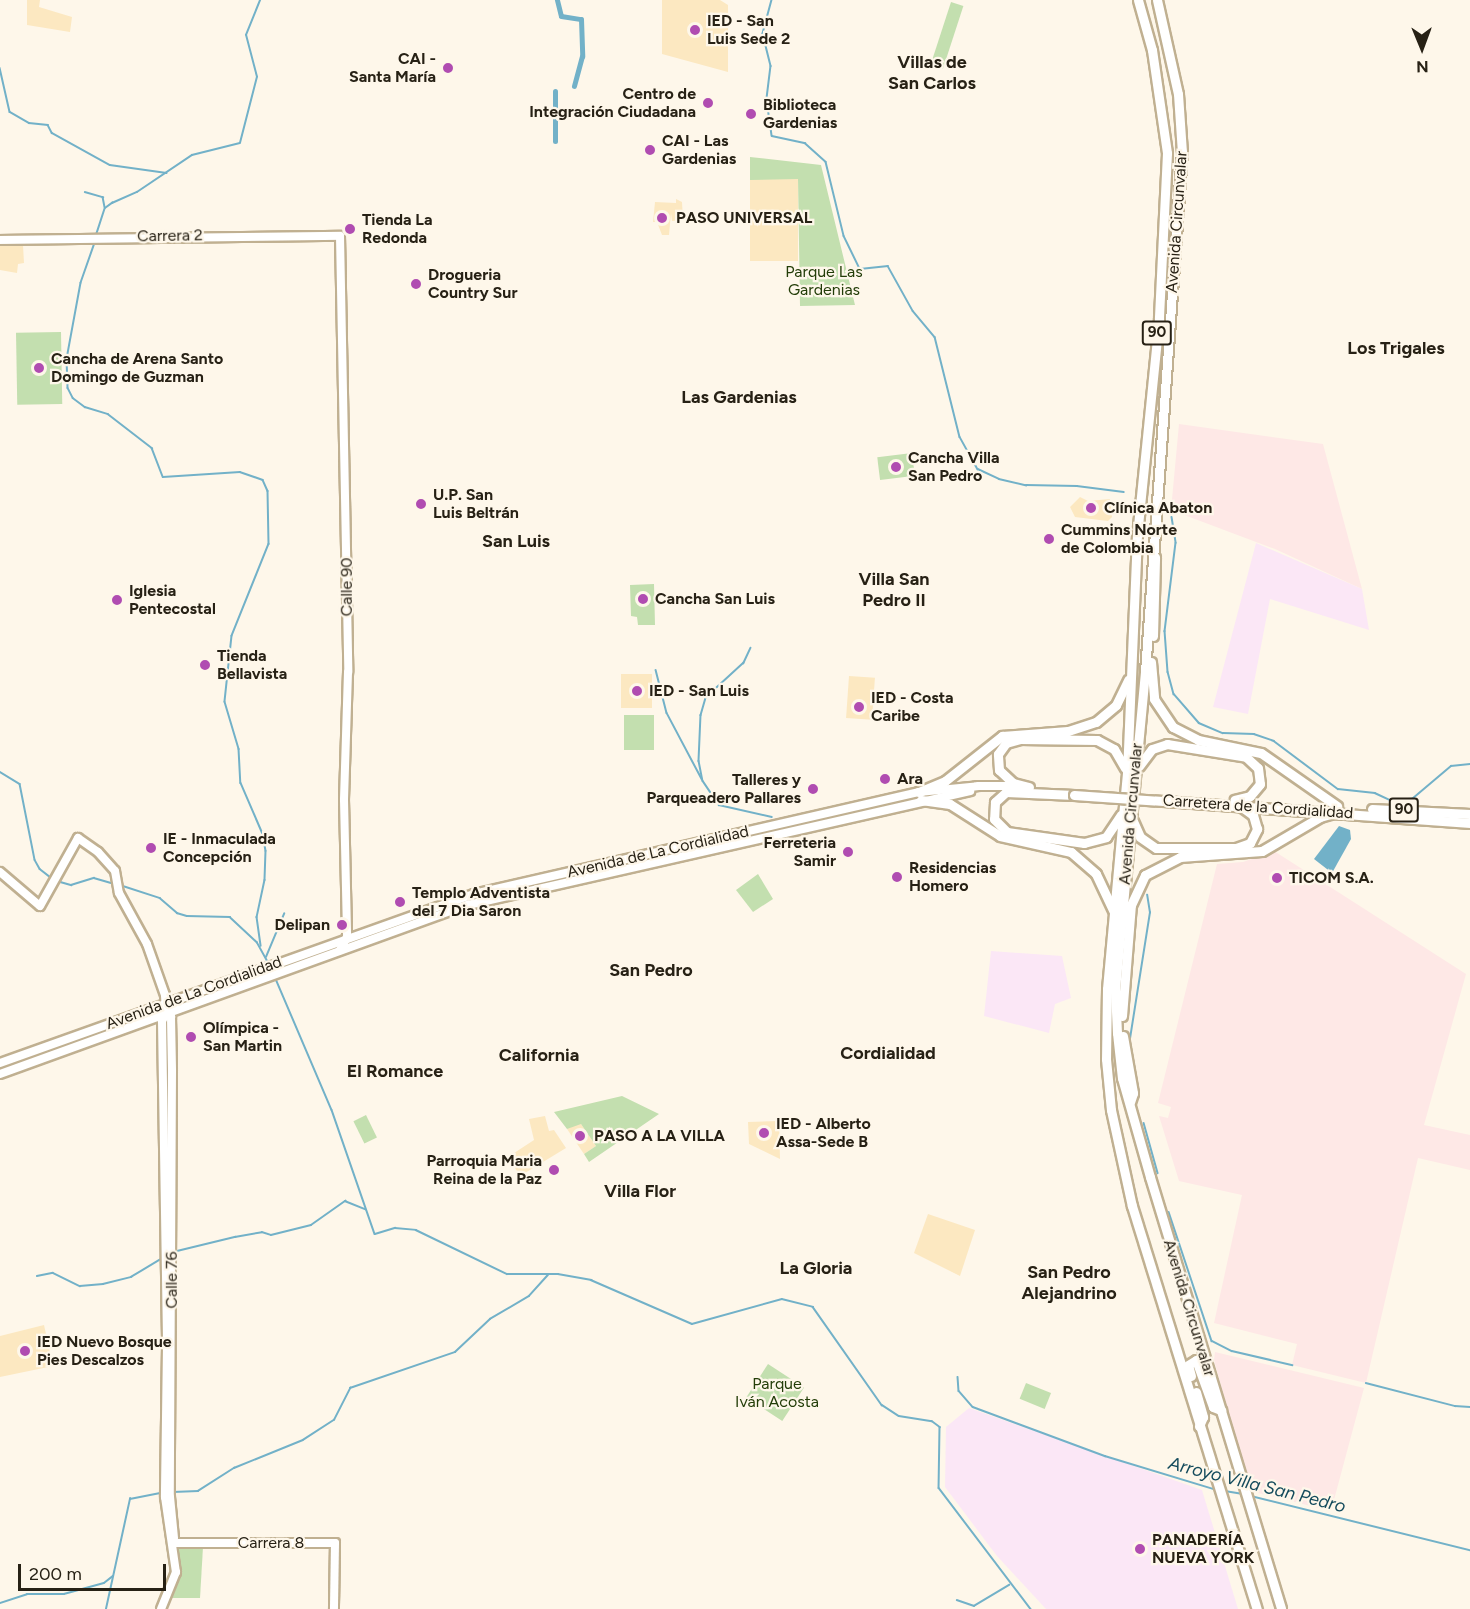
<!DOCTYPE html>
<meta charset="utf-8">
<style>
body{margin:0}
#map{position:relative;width:1470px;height:1609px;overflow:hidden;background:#fef7ea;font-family:Figtree,sans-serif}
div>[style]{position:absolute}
.commercial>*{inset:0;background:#fee8e6}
.industrial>*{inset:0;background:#fbe7f6}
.built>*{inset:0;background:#fce8c1;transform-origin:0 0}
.green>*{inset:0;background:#c3dfaf;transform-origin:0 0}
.water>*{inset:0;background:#72b1c8}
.stream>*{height:1.5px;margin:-0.75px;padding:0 0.75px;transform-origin:0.75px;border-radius:0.75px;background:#72b1c8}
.canal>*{height:5px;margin:-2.5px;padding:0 2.5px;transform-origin:2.5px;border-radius:2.5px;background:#72b1c8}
.roads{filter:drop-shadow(2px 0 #c0b091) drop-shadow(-2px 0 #c0b091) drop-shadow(0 2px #c0b091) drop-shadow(0 -2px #c0b091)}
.secondary>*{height:8px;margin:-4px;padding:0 4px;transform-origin:4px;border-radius:4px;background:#fff}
.highway>*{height:9px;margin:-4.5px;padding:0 4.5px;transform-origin:4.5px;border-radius:4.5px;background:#fff}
.bridges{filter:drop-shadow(2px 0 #c0b091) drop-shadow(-2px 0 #c0b091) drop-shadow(0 2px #c0b091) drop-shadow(0 -2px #c0b091)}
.highway-bridge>*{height:9px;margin:-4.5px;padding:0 4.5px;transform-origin:4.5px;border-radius:4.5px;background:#fff}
.dots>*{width:16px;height:16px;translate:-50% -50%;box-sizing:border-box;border:3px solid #fef7ea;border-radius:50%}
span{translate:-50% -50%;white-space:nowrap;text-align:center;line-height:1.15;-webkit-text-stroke:4.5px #fef7ea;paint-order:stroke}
.shield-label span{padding:2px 4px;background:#fef7ea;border:2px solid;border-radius:4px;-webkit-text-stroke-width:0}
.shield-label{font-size:15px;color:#272115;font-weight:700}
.poi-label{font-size:16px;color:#272115;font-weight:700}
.left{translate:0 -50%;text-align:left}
.right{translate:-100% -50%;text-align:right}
.street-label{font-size:16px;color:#272115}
.park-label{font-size:16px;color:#233d08}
.neighbourhood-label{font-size:18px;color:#272115;font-weight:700}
.water-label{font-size:18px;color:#144b5c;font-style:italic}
.north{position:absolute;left:1392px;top:18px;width:60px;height:60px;-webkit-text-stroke:4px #fef7ea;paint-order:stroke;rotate:179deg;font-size:16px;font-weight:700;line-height:24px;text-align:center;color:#272115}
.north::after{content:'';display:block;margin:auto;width:21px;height:27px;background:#272115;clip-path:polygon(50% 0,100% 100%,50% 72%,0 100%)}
.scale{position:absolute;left:18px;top:1564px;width:148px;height:27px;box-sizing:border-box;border:3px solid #272115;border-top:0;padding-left:8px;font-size:18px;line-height:21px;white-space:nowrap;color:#272115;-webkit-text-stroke:4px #fef7ea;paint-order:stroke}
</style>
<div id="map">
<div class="commercial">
<i style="clip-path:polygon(1179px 424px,1323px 444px,1362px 589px,1275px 549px,1171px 510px)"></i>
<i style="clip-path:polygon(1274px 851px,1466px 974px,1424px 1125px,1470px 1135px,1470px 1170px,1418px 1158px,1366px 1383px,1292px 1365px,1297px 1344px,1214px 1323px,1242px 1195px,1179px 1181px,1159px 1116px,1168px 1118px,1171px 1107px,1158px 1103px,1217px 864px,1243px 862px)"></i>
<i style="clip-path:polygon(1215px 1352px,1364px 1388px,1331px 1511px,1250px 1491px,1214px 1360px)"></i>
</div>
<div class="industrial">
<i style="clip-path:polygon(1256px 543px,1362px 589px,1369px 630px,1270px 599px,1248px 714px,1213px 707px)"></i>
<i style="clip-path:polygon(991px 951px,1062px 956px,1071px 998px,1055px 1004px,1049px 1033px,984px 1016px)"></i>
<i style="clip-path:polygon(969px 1408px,1202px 1490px,1238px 1609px,1046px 1609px,997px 1556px,945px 1487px,946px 1427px)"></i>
</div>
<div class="built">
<i style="clip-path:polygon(27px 0,40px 0,39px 7px,72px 17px,70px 32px,27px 25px)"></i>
<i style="clip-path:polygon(662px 0,720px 0,728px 5px,728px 72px,662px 54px)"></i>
<i style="left:798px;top:179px;width:82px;height:48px;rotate:90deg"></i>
<i style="clip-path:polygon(676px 199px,682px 202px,683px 220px,672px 221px,671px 213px,669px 235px,662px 235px,657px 222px,653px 222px,655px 202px,676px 203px)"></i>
<i style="clip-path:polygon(0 245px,23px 245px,24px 263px,18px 264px,17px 273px,0 270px)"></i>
<i style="clip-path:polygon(1080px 497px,1088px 501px,1110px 499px,1112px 517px,1108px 521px,1075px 517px,1070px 507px)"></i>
<i style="left:621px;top:674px;width:31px;height:34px"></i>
<i style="left:849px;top:676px;width:26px;height:42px;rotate:4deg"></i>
<i style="clip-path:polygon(545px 1116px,549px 1131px,554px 1130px,566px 1148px,520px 1176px,508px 1157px,534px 1140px,529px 1119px)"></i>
<i style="clip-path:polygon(779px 1121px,780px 1159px,749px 1144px,748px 1122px)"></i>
<i style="clip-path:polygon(575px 1124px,581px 1124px,596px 1146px,584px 1154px,567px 1129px)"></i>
<i style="clip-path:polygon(928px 1214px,975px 1230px,960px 1276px,914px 1253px)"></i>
<i style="clip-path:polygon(44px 1325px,53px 1366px,0 1377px,0 1336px)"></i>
</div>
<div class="green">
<i style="left:951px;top:2px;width:13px;height:66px;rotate:18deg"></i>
<i style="clip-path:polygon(750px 157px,821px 165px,855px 305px,800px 306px,798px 179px,750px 180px)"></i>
<i style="left:61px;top:332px;width:72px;height:45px;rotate:89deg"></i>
<i style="left:912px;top:453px;width:23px;height:35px;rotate:83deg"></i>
<i style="clip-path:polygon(654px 584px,655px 625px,638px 625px,637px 617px,631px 616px,630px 585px)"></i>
<i style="left:624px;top:715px;width:30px;height:35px"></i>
<i style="clip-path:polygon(758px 874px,773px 899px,753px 912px,736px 890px)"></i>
<i style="clip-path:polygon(622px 1096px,659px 1114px,589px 1162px,584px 1154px,596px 1146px,581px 1124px,567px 1129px,554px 1112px)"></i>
<i style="left:366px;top:1115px;width:25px;height:14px;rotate:64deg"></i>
<i style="left:768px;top:1364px;width:43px;height:40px;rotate:33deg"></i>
<i style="left:1026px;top:1383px;width:27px;height:17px;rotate:22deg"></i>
<i style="clip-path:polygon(178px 1547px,203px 1547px,200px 1598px,171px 1598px)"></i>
</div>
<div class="water">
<i style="clip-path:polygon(1339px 826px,1350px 830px,1351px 839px,1332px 873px,1314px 859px)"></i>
</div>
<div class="stream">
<i style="left:772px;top:0;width:35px;rotate:105deg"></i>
<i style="left:763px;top:34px;width:33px;rotate:76deg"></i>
<i style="left:771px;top:66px;width:34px;rotate:97deg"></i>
<i style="left:767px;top:100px;width:36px;rotate:82deg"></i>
<i style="left:772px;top:136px;width:34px;rotate:12deg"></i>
<i style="left:805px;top:143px;width:28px;rotate:42deg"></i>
<i style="left:826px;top:162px;width:76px;rotate:76.3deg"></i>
<i style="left:844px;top:236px;width:37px;rotate:64deg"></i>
<i style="left:860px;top:269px;width:28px;rotate:-6deg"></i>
<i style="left:888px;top:266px;width:51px;rotate:60.9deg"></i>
<i style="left:913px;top:311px;width:34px;rotate:50deg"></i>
<i style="left:935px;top:337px;width:103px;rotate:76deg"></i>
<i style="left:960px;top:437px;width:37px;rotate:61deg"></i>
<i style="left:978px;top:469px;width:23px;rotate:25deg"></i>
<i style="left:999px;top:479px;width:28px;rotate:13deg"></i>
<i style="left:1026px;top:485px;width:51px;rotate:1.1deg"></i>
<i style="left:1077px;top:486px;width:47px;rotate:7.3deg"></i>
<i style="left:0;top:68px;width:45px;rotate:77.2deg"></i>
<i style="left:10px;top:112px;width:22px;rotate:30deg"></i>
<i style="left:29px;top:123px;width:19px;rotate:6deg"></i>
<i style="left:48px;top:125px;width:9px;rotate:63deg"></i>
<i style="left:52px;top:133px;width:66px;rotate:28.9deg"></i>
<i style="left:110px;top:165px;width:57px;rotate:8.1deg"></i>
<i style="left:85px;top:192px;width:19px;rotate:16deg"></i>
<i style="left:103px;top:197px;width:10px;rotate:79deg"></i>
<i style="left:96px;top:235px;width:28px;rotate:-72deg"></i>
<i style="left:105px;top:208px;width:9px;rotate:-36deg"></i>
<i style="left:112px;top:203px;width:27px;rotate:-24deg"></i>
<i style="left:137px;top:192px;width:66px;rotate:-33.9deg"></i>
<i style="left:192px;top:155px;width:49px;rotate:-14deg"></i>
<i style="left:240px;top:143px;width:68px;rotate:-75.6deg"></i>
<i style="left:257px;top:77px;width:43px;rotate:-104.7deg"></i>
<i style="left:246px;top:35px;width:38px;rotate:-68deg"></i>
<i style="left:95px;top:243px;width:42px;rotate:109.3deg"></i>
<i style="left:81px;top:283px;width:77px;rotate:100.4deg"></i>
<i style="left:67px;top:359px;width:29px;rotate:88deg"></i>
<i style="left:68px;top:388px;width:11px;rotate:63deg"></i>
<i style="left:73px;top:398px;width:15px;rotate:37deg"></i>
<i style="left:85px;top:407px;width:24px;rotate:17deg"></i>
<i style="left:108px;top:414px;width:56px;rotate:37.7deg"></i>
<i style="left:152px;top:448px;width:31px;rotate:69deg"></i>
<i style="left:163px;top:477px;width:77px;rotate:-3.7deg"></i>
<i style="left:240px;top:472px;width:24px;rotate:19deg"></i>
<i style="left:263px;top:480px;width:12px;rotate:66deg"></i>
<i style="left:268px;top:491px;width:53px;rotate:88.9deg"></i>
<i style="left:269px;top:544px;width:99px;rotate:111.9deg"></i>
<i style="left:232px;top:636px;width:66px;rotate:96.1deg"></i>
<i style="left:225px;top:702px;width:49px;rotate:73.4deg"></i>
<i style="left:239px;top:749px;width:34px;rotate:87deg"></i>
<i style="left:241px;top:783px;width:56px;rotate:66.7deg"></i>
<i style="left:263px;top:834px;width:17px;rotate:80deg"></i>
<i style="left:266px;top:851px;width:29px;rotate:92deg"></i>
<i style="left:265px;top:880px;width:38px;rotate:102deg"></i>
<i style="left:257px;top:917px;width:29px;rotate:82deg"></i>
<i style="left:1172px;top:517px;width:26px;rotate:81deg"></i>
<i style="left:1176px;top:543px;width:89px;rotate:97.1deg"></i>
<i style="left:1165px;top:631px;width:41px;rotate:85.8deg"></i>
<i style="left:1168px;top:672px;width:23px;rotate:75deg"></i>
<i style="left:1174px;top:694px;width:38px;rotate:49deg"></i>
<i style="left:1199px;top:723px;width:26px;rotate:23deg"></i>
<i style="left:1223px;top:733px;width:31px;rotate:2deg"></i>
<i style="left:1254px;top:734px;width:21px;rotate:19deg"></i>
<i style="left:1274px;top:741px;width:80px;rotate:36.9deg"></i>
<i style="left:1338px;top:789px;width:37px;rotate:6deg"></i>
<i style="left:1375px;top:793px;width:17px;rotate:25deg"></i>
<i style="left:1390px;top:800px;width:22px;rotate:-3deg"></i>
<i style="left:1412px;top:799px;width:51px;rotate:-40.2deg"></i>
<i style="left:1451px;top:766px;width:19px;rotate:-6deg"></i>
<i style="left:751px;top:648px;width:17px;rotate:115deg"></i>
<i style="left:744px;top:663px;width:52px;rotate:137.4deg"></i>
<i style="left:706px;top:698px;width:18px;rotate:106deg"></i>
<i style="left:701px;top:715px;width:46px;rotate:92.5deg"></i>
<i style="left:699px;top:761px;width:20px;rotate:79deg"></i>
<i style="left:703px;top:781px;width:29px;rotate:56deg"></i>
<i style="left:719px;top:805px;width:54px;rotate:12.8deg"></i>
<i style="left:656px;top:670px;width:44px;rotate:75.7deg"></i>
<i style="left:667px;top:713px;width:75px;rotate:62.1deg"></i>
<i style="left:0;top:772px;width:23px;rotate:31deg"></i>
<i style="left:20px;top:784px;width:77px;rotate:78.8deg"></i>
<i style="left:35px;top:860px;width:10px;rotate:61deg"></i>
<i style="left:40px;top:869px;width:16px;rotate:38deg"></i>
<i style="left:57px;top:881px;width:15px;rotate:16deg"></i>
<i style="left:71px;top:885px;width:24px;rotate:-17deg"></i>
<i style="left:94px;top:878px;width:22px;rotate:16deg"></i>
<i style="left:120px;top:885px;width:42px;rotate:18deg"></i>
<i style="left:160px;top:898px;width:23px;rotate:41deg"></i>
<i style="left:177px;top:913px;width:10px;rotate:17deg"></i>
<i style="left:187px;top:916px;width:43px;rotate:1.3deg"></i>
<i style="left:230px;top:917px;width:37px;rotate:43deg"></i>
<i style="left:257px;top:942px;width:25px;rotate:61deg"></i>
<i style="left:266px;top:957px;width:47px;rotate:-67.3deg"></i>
<i style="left:276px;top:979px;width:142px;rotate:66.9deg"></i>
<i style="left:332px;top:1110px;width:131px;rotate:70.9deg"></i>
<i style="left:375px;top:1234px;width:21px;rotate:-17deg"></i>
<i style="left:395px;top:1228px;width:21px;rotate:5deg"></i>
<i style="left:416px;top:1230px;width:101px;rotate:25.8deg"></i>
<i style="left:507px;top:1274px;width:51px"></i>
<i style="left:558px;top:1274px;width:34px;rotate:10deg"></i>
<i style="left:591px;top:1280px;width:110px;rotate:23.5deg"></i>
<i style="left:692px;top:1324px;width:93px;rotate:-15.5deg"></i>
<i style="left:782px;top:1299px;width:32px;rotate:14deg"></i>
<i style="left:813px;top:1307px;width:120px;rotate:54.9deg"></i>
<i style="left:882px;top:1405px;width:20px;rotate:33deg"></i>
<i style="left:899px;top:1416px;width:33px;rotate:9deg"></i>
<i style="left:932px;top:1421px;width:10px;rotate:37deg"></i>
<i style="left:940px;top:1427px;width:61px;rotate:90.9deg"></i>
<i style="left:939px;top:1488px;width:152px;rotate:52.8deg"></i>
<i style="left:1129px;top:1045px;width:134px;rotate:-81deg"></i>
<i style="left:1150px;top:913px;width:18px;rotate:-99deg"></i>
<i style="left:1144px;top:1123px;width:52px;rotate:74.4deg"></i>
<i style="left:1169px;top:1212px;width:136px;rotate:71.6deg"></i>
<i style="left:1212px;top:1341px;width:22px;rotate:27deg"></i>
<i style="left:1232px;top:1351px;width:62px;rotate:13.1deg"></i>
<i style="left:173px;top:1252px;width:64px;rotate:-13.6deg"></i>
<i style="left:235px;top:1237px;width:27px;rotate:-10deg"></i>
<i style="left:262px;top:1232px;width:9px;rotate:18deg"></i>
<i style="left:271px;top:1235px;width:41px;rotate:-14deg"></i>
<i style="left:311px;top:1225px;width:42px;rotate:-35.2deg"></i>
<i style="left:345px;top:1201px;width:22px;rotate:22deg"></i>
<i style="left:37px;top:1276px;width:16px;rotate:-11deg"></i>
<i style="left:53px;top:1273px;width:30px;rotate:26deg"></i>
<i style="left:80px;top:1286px;width:23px;rotate:-5deg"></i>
<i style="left:103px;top:1284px;width:29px;rotate:-14deg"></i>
<i style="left:131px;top:1277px;width:35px;rotate:-31deg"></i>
<i style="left:958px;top:1377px;width:14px;rotate:86deg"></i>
<i style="left:959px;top:1391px;width:21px;rotate:49deg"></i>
<i style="left:973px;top:1407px;width:141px;rotate:20.4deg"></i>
<i style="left:1105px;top:1456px;width:117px;rotate:16.9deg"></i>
<i style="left:1366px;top:1383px;width:92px;rotate:14.5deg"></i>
<i style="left:1455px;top:1406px;width:15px;rotate:4deg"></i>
<i style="left:1225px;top:1491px;width:18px;rotate:9deg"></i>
<i style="left:173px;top:1492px;width:25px;rotate:-2deg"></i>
<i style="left:198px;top:1491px;width:43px;rotate:-32.6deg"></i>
<i style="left:234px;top:1468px;width:74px;rotate:-22.1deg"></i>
<i style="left:303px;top:1440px;width:37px;rotate:-33deg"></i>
<i style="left:334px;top:1420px;width:36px;rotate:-63deg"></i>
<i style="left:350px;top:1388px;width:111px;rotate:-18.9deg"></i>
<i style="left:455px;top:1352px;width:48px;rotate:-43.3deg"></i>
<i style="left:490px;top:1319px;width:45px;rotate:-30.5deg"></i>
<i style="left:529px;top:1296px;width:28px;rotate:-48deg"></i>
<i style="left:1251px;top:1496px;width:226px;rotate:13.9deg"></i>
<i style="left:957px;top:1600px;width:18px;rotate:19deg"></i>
<i style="left:974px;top:1606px;width:41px;rotate:-31deg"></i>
<i style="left:0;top:1603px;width:28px;rotate:-18deg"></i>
<i style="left:27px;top:1594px;width:37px"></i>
<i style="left:64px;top:1594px;width:41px;rotate:-15.4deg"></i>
<i style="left:104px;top:1583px;width:11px;rotate:-38deg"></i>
<i style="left:106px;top:1609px;width:113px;rotate:-77.7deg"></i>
<i style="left:130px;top:1499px;width:33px;rotate:-11deg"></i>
</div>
<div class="canal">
<i style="left:557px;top:0;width:16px;rotate:76deg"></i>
<i style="left:561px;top:16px;width:20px;rotate:9deg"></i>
<i style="left:581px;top:19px;width:37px;rotate:88deg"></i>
<i style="left:582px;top:56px;width:31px;rotate:105deg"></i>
<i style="left:555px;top:141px;width:50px;rotate:-90deg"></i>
</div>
<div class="roads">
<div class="secondary">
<i style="left:0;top:240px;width:340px;rotate:-0.7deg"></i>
<i style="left:340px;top:236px;width:436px;rotate:88.9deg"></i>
<i style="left:348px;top:672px;width:128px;rotate:91.8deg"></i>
<i style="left:344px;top:800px;width:137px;rotate:88.7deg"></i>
<i style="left:347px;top:937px;width:15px;rotate:118deg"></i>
<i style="left:0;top:872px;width:52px;rotate:40.4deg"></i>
<i style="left:40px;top:906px;width:78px;rotate:-60.8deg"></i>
<i style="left:78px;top:838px;width:24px;rotate:35deg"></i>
<i style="left:98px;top:852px;width:25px;rotate:48deg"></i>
<i style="left:115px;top:871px;width:22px;rotate:80deg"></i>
<i style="left:119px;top:893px;width:58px;rotate:61.2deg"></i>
<i style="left:147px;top:944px;width:54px;rotate:70.6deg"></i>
<i style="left:165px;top:995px;width:19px;rotate:87deg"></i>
<i style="left:166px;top:1014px;width:8px;rotate:120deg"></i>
<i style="left:162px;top:1021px;width:325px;rotate:89.1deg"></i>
<i style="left:167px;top:1346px;width:151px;rotate:90.8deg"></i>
<i style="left:165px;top:1497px;width:76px;rotate:81.7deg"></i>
<i style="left:176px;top:1572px;width:40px;rotate:112deg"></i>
<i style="left:166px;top:1014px;width:6px;rotate:31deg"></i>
<i style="left:171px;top:1017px;width:54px;rotate:88.9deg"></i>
<i style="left:172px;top:1071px;width:426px;rotate:90.3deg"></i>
<i style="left:170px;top:1497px;width:41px;rotate:84.4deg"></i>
<i style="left:0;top:1063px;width:503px;rotate:-19.62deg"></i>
<i style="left:474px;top:894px;width:457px;rotate:-12.9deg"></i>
<i style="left:919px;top:792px;width:60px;rotate:-5.7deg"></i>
<i style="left:979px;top:786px;width:39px"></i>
<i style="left:0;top:1074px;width:498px;rotate:-19.9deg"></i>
<i style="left:468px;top:905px;width:515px;rotate:-12.79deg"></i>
<i style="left:172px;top:1543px;width:163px"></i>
<i style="left:335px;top:1543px;width:66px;rotate:90.9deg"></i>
</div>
<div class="highway">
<i style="left:1138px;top:0;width:52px;rotate:74.4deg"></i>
<i style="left:1152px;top:50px;width:104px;rotate:81.7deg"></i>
<i style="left:1167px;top:153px;width:166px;rotate:92.8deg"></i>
<i style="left:1159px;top:319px;width:217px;rotate:95.8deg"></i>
<i style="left:1137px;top:535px;width:238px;rotate:92.4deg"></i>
<i style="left:1127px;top:773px;width:217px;rotate:95.3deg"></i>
<i style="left:1107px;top:989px;width:70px;rotate:90.8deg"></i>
<i style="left:1106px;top:1059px;width:51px;rotate:84.4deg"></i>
<i style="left:1111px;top:1110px;width:98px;rotate:77.7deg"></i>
<i style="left:1132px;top:1206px;width:422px;rotate:72.8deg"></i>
<i style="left:1157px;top:0;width:96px;rotate:77.4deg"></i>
<i style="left:1178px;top:94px;width:58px;rotate:86.1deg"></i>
<i style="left:1182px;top:152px;width:521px;rotate:94.07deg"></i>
<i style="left:1145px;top:672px;width:318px;rotate:95.4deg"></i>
<i style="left:1115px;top:989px;width:44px;rotate:87.4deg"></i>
<i style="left:1117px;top:1033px;width:45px;rotate:83.7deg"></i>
<i style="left:1122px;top:1078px;width:103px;rotate:74.2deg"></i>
<i style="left:1150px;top:1177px;width:451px;rotate:73.1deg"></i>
<i style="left:1153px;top:636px;width:79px;rotate:-88.5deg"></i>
<i style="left:1151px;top:662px;width:37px;rotate:85deg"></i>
<i style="left:1154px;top:699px;width:34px;rotate:56deg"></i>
<i style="left:1173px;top:727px;width:28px;rotate:27deg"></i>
<i style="left:1198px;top:740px;width:64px;rotate:11.7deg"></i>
<i style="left:1261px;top:753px;width:93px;rotate:34.9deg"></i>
<i style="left:1139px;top:766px;width:21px;rotate:-53deg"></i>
<i style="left:1152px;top:749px;width:16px;rotate:-18deg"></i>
<i style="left:1167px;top:744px;width:80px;rotate:9.3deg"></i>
<i style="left:1246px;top:757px;width:16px;rotate:43deg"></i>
<i style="left:1258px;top:768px;width:16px;rotate:83deg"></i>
<i style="left:1260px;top:784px;width:16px;rotate:130deg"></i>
<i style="left:1250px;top:796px;width:16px;rotate:166deg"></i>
<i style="left:1029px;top:787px;width:16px;rotate:-166deg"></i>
<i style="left:1013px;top:783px;width:19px;rotate:-137deg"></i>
<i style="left:999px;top:770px;width:16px;rotate:-94deg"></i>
<i style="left:998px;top:754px;width:14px;rotate:-54deg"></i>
<i style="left:1006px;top:743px;width:15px;rotate:-16deg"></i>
<i style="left:1020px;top:739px;width:77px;rotate:0.7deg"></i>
<i style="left:1097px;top:740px;width:19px;rotate:28deg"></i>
<i style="left:1114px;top:749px;width:22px;rotate:60deg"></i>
<i style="left:919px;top:792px;width:28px;rotate:-23deg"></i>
<i style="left:945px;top:781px;width:73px;rotate:-38.3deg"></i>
<i style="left:1002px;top:736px;width:66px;rotate:-4.3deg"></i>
<i style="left:1068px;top:731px;width:29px;rotate:-18deg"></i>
<i style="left:1096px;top:722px;width:26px;rotate:-40deg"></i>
<i style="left:1116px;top:705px;width:28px;rotate:-64deg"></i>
<i style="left:1074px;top:795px;width:68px;rotate:-177.5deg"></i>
<i style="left:1006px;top:792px;width:15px;rotate:138deg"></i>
<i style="left:995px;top:802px;width:17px;rotate:93deg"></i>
<i style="left:994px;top:819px;width:18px;rotate:45deg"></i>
<i style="left:1007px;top:832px;width:78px;rotate:8.1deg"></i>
<i style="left:1084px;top:843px;width:23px;rotate:-15deg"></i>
<i style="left:1106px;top:837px;width:27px;rotate:-56deg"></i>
<i style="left:921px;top:800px;width:29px;rotate:8deg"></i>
<i style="left:950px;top:804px;width:59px;rotate:32.6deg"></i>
<i style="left:1000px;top:836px;width:73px;rotate:12.7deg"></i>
<i style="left:1071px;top:852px;width:33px;rotate:41deg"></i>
<i style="left:1096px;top:874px;width:42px;rotate:64.7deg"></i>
<i style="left:1178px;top:802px;width:293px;rotate:4.1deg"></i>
<i style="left:1372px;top:809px;width:98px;rotate:2.9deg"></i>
<i style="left:1133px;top:821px;width:17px;rotate:66deg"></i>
<i style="left:1140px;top:837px;width:19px;rotate:35deg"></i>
<i style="left:1156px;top:848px;width:80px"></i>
<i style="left:1236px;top:848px;width:15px;rotate:-20deg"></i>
<i style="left:1250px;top:843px;width:16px;rotate:-63deg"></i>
<i style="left:1257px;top:829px;width:15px;rotate:-106deg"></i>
<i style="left:1253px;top:815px;width:14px;rotate:-144deg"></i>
<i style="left:1122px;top:1016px;width:111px;rotate:-85.4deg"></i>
<i style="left:1131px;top:905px;width:33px;rotate:-65deg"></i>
<i style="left:1145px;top:875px;width:39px;rotate:-27deg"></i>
<i style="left:1180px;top:857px;width:82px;rotate:-4.2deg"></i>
<i style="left:1262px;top:851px;width:67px;rotate:-30.4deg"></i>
<i style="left:1320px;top:817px;width:19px;rotate:-16deg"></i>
<i style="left:1123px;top:1036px;width:58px;rotate:80deg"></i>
<i style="left:1133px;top:1093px;width:9px;rotate:108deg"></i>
<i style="left:1191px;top:1376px;width:11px;rotate:-105deg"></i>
<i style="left:1188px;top:1365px;width:9px;rotate:-32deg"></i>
<i style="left:1196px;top:1360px;width:50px;rotate:70.1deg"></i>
<i style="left:1213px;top:1407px;width:9px;rotate:21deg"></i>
<i style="left:1196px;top:1392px;width:26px;rotate:74deg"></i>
<i style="left:1203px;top:1417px;width:10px;rotate:114deg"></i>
</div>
</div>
<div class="bridges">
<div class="highway-bridge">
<i style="left:1074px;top:795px;width:104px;rotate:3.9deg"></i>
</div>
</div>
<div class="dots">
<i style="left:695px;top:30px;background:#b04cb1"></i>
<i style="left:448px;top:68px;background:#b04cb1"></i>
<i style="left:708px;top:103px;background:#b04cb1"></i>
<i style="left:751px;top:114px;background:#b04cb1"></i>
<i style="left:650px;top:150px;background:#b04cb1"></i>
<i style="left:662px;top:218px;background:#b04cb1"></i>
<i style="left:350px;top:229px;background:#b04cb1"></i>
<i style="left:416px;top:284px;background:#b04cb1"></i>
<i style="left:39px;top:368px;background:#b04cb1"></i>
<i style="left:896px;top:467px;background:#b04cb1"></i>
<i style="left:421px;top:504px;background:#b04cb1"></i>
<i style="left:1091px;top:508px;background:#b04cb1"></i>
<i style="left:1049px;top:539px;background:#b04cb1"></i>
<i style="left:643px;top:599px;background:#b04cb1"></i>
<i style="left:117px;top:600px;background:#b04cb1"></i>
<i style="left:205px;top:665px;background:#b04cb1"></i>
<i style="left:637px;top:691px;background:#b04cb1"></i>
<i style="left:859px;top:707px;background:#b04cb1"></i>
<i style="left:885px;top:779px;background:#b04cb1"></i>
<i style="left:813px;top:789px;background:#b04cb1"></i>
<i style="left:151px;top:848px;background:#b04cb1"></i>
<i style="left:848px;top:852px;background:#b04cb1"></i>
<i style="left:897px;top:877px;background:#b04cb1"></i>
<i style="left:1277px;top:878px;background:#b04cb1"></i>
<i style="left:400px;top:902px;background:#b04cb1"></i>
<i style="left:342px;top:925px;background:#b04cb1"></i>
<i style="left:191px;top:1037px;background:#b04cb1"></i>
<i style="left:764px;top:1133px;background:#b04cb1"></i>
<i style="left:580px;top:1136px;background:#b04cb1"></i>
<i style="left:554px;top:1170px;background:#b04cb1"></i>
<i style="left:25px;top:1351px;background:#b04cb1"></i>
<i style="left:1140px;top:1549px;background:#b04cb1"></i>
</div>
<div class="shield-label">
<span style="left:1157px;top:333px">90</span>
<span style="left:1404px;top:810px">90</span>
</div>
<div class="poi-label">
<span class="left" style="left:707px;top:30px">IED - San<br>Luis Sede 2</span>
<span class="right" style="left:436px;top:68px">CAI -<br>Santa María</span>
<span class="right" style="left:696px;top:103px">Centro de<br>Integración Ciudadana</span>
<span class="left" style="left:763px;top:114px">Biblioteca<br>Gardenias</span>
<span class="left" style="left:662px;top:150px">CAI - Las<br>Gardenias</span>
<span class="left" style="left:676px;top:218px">PASO UNIVERSAL</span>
<span class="left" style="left:362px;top:229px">Tienda La<br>Redonda</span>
<span class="left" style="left:428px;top:284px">Drogueria<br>Country Sur</span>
<span class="left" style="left:51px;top:368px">Cancha de Arena Santo<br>Domingo de Guzman</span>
<span class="left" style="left:908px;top:467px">Cancha Villa<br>San Pedro</span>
<span class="left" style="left:433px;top:504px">U.P. San<br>Luis Beltrán</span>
<span class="left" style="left:1104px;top:508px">Clínica Abaton</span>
<span class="left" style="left:1061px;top:539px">Cummins Norte<br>de Colombia</span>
<span class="left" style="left:129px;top:600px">Iglesia<br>Pentecostal</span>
<span class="left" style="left:655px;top:599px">Cancha San Luis</span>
<span class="left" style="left:217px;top:665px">Tienda<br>Bellavista</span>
<span class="left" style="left:649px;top:691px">IED - San Luis</span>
<span class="left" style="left:871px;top:707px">IED - Costa<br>Caribe</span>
<span class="left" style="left:897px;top:779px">Ara</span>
<span class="right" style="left:801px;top:789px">Talleres y<br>Parqueadero Pallares</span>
<span class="left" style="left:163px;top:848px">IE - Inmaculada<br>Concepción</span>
<span class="right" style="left:836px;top:852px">Ferreteria<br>Samir</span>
<span class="left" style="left:909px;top:877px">Residencias<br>Homero</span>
<span class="left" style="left:1289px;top:878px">TICOM S.A.</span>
<span class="left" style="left:412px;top:902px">Templo Adventista<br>del 7 Dia Saron</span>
<span class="right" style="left:330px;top:925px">Delipan</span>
<span class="left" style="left:203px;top:1037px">Olímpica -<br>San Martin</span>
<span class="left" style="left:776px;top:1133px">IED - Alberto<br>Assa-Sede B</span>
<span class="left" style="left:594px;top:1136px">PASO A LA VILLA</span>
<span class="right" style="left:542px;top:1170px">Parroquia Maria<br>Reina de la Paz</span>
<span class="left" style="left:37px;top:1351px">IED Nuevo Bosque<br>Pies Descalzos</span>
<span class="left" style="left:1152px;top:1549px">PANADERÍA<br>NUEVA YORK</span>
</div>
<div class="street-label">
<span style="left:1177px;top:222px;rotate:-86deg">Avenida Circunvalar</span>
<span style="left:170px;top:236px;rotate:-1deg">Carrera 2</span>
<span style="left:347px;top:587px;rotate:-90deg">Calle 90</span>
<span style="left:1258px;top:807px;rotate:4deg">Carretera de la Cordialidad</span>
<span style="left:1131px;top:814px;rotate:-85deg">Avenida Circunvalar</span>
<span style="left:658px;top:852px;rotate:-13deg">Avenida de La Cordialidad</span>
<span style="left:194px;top:993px;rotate:-20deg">Avenida de La Cordialidad</span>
<span style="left:172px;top:1280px;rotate:-90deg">Calle 76</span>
<span style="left:1189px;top:1308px;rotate:73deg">Avenida Circunvalar</span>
<span style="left:271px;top:1543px">Carrera 8</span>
</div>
<div class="park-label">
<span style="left:824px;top:281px">Parque Las<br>Gardenias</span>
<span style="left:777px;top:1393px">Parque<br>Iván Acosta</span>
</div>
<div class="neighbourhood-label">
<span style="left:932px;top:73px">Villas de<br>San Carlos</span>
<span style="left:1396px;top:348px">Los Trigales</span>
<span style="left:739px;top:397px">Las Gardenias</span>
<span style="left:516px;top:541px">San Luis</span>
<span style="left:894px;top:590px">Villa San<br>Pedro II</span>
<span style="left:651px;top:970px">San Pedro</span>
<span style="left:888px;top:1053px">Cordialidad</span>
<span style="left:539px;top:1055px">California</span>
<span style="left:395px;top:1071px">El Romance</span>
<span style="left:640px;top:1191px">Villa Flor</span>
<span style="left:816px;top:1268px">La Gloria</span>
<span style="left:1069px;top:1283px">San Pedro<br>Alejandrino</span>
</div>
<div class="water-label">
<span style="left:1257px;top:1485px;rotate:14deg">Arroyo Villa San Pedro</span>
</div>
<div class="north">N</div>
<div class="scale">200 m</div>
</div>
